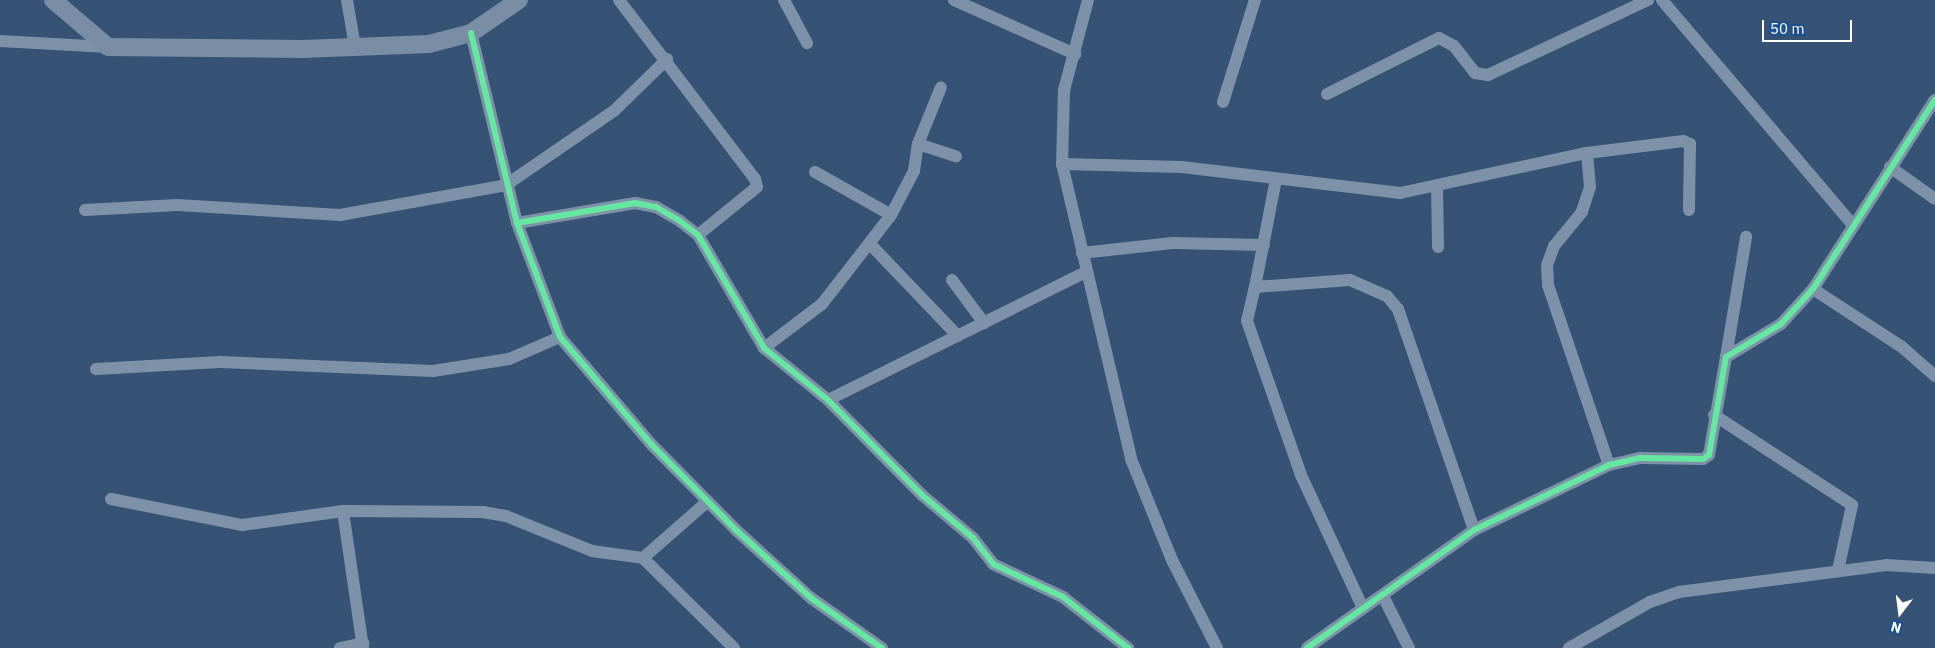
<!DOCTYPE html>
<style>
body{margin:0}
#map{position:relative;width:1935px;height:648px;overflow:hidden;background:#365274;font-family:"IBM Plex Sans",sans-serif}
div>[style]{position:absolute}
.street>*{height:12px;margin:-6px;padding:0 6px;transform-origin:6px;border-radius:6px;background:#7d92a8}
.secondary>*{height:18px;margin:-9px;padding:0 9px;transform-origin:9px;border-radius:9px;background:#798da4}
.cycleway>*{height:6px;margin:-3px;padding:0 3px;transform-origin:3px;border-radius:3px;background:#66e7a1}
span{translate:-50% -50%;white-space:nowrap;text-align:center;line-height:1.15;-webkit-text-stroke:4px #1b4f8f;paint-order:stroke}
.north{position:absolute;left:1875px;top:588px;width:50px;height:50px;-webkit-text-stroke:4px #1b4f8f;paint-order:stroke;rotate:195deg;font-size:14px;font-weight:700;line-height:20px;text-align:center;color:#fff}
.north::after{content:'';display:block;margin:auto;width:18px;height:22px;background:#fff;clip-path:polygon(50% 0,100% 100%,50% 72%,0 100%)}
.scale{position:absolute;left:1762px;top:20px;width:90px;height:22px;box-sizing:border-box;border:2px solid #fff;border-top:0;padding-left:6px;font-size:15px;line-height:18px;white-space:nowrap;color:#fff;-webkit-text-stroke:4px #1b4f8f;paint-order:stroke}
</style>
<div id="map">
<div class="street">
<i style="left:347px;top:0;width:48px;rotate:80.3deg"></i>
<i style="left:619px;top:0;width:225px;rotate:52.8deg"></i>
<i style="left:755px;top:179px;width:8px;rotate:76deg"></i>
<i style="left:757px;top:187px;width:76px;rotate:140.9deg"></i>
<i style="left:784px;top:0;width:49px;rotate:61.9deg"></i>
<i style="left:954px;top:0;width:133px;rotate:24.1deg"></i>
<i style="left:1088px;top:0;width:93px;rotate:104.9deg"></i>
<i style="left:1064px;top:90px;width:74px;rotate:91.5deg"></i>
<i style="left:1062px;top:164px;width:303px;rotate:76.8deg"></i>
<i style="left:1131px;top:459px;width:109px;rotate:67.9deg"></i>
<i style="left:1172px;top:560px;width:99px;rotate:62.9deg"></i>
<i style="left:1662px;top:0;width:295px;rotate:49.7deg"></i>
<i style="left:471px;top:33px;width:195px;rotate:76.4deg"></i>
<i style="left:517px;top:223px;width:122px;rotate:69.3deg"></i>
<i style="left:560px;top:337px;width:142px;rotate:49.6deg"></i>
<i style="left:652px;top:445px;width:120px;rotate:45.3deg"></i>
<i style="left:736px;top:530px;width:101px;rotate:42.2deg"></i>
<i style="left:811px;top:598px;width:87px;rotate:35.2deg"></i>
<i style="left:0;top:41px;width:108px;rotate:3.2deg"></i>
<i style="left:1327px;top:94px;width:125px;rotate:-26.6deg"></i>
<i style="left:1439px;top:38px;width:17px;rotate:28deg"></i>
<i style="left:1454px;top:46px;width:34px;rotate:52deg"></i>
<i style="left:1475px;top:73px;width:13px;rotate:9deg"></i>
<i style="left:1488px;top:75px;width:177px;rotate:-25.1deg"></i>
<i style="left:1223px;top:102px;width:107px;rotate:-72.6deg"></i>
<i style="left:918px;top:144px;width:40px;rotate:18deg"></i>
<i style="left:1587px;top:153px;width:34px;rotate:85deg"></i>
<i style="left:1590px;top:187px;width:26px;rotate:108deg"></i>
<i style="left:1582px;top:212px;width:44px;rotate:129.5deg"></i>
<i style="left:1554px;top:246px;width:20px;rotate:110deg"></i>
<i style="left:1547px;top:265px;width:20px;rotate:87deg"></i>
<i style="left:1548px;top:285px;width:190px;rotate:71.3deg"></i>
<i style="left:1062px;top:164px;width:120px;rotate:1.4deg"></i>
<i style="left:1182px;top:167px;width:220px;rotate:6.8deg"></i>
<i style="left:1400px;top:193px;width:191px;rotate:-12.1deg"></i>
<i style="left:1587px;top:153px;width:97px;rotate:-7.1deg"></i>
<i style="left:1683px;top:141px;width:8px;rotate:23deg"></i>
<i style="left:1690px;top:144px;width:66px;rotate:90.9deg"></i>
<i style="left:1890px;top:167px;width:55px;rotate:35.4deg"></i>
<i style="left:815px;top:172px;width:87px;rotate:29.5deg"></i>
<i style="left:1437px;top:187px;width:60px;rotate:89deg"></i>
<i style="left:85px;top:210px;width:92px;rotate:-3.1deg"></i>
<i style="left:177px;top:205px;width:163px;rotate:3.5deg"></i>
<i style="left:340px;top:215px;width:169px;rotate:-10.2deg"></i>
<i style="left:506px;top:185px;width:132px;rotate:-34.5deg"></i>
<i style="left:615px;top:110px;width:73px;rotate:-44.4deg"></i>
<i style="left:517px;top:223px;width:120px;rotate:-9.6deg"></i>
<i style="left:635px;top:203px;width:21px;rotate:11deg"></i>
<i style="left:656px;top:207px;width:28px;rotate:30deg"></i>
<i style="left:680px;top:221px;width:23px;rotate:38deg"></i>
<i style="left:698px;top:235px;width:131px;rotate:59.7deg"></i>
<i style="left:764px;top:348px;width:82px;rotate:39.1deg"></i>
<i style="left:828px;top:400px;width:134px;rotate:45.3deg"></i>
<i style="left:922px;top:495px;width:67px;rotate:40.1deg"></i>
<i style="left:973px;top:538px;width:33px;rotate:52deg"></i>
<i style="left:993px;top:564px;width:77px;rotate:25.2deg"></i>
<i style="left:1063px;top:597px;width:83px;rotate:38.1deg"></i>
<i style="left:870px;top:244px;width:127px;rotate:46.3deg"></i>
<i style="left:1082px;top:253px;width:91px;rotate:-6.3deg"></i>
<i style="left:1172px;top:243px;width:92px;rotate:1.2deg"></i>
<i style="left:952px;top:280px;width:54px;rotate:53.3deg"></i>
<i style="left:1255px;top:287px;width:110px;rotate:-79deg"></i>
<i style="left:1813px;top:289px;width:106px;rotate:33.1deg"></i>
<i style="left:1902px;top:347px;width:44px;rotate:41.3deg"></i>
<i style="left:764px;top:348px;width:73px;rotate:-37.2deg"></i>
<i style="left:822px;top:304px;width:113px;rotate:-52.2deg"></i>
<i style="left:891px;top:215px;width:50px;rotate:-62.4deg"></i>
<i style="left:914px;top:171px;width:27px;rotate:-82deg"></i>
<i style="left:918px;top:144px;width:61px;rotate:-68deg"></i>
<i style="left:1726px;top:357px;width:122px;rotate:-80.5deg"></i>
<i style="left:96px;top:369px;width:124px;rotate:-3.2deg"></i>
<i style="left:220px;top:362px;width:213px;rotate:2.4deg"></i>
<i style="left:433px;top:371px;width:77px;rotate:-9deg"></i>
<i style="left:509px;top:359px;width:56px;rotate:-23.3deg"></i>
<i style="left:828px;top:400px;width:288px;rotate:-26.4deg"></i>
<i style="left:1714px;top:415px;width:165px;rotate:33.1deg"></i>
<i style="left:1852px;top:505px;width:67px;rotate:102deg"></i>
<i style="left:111px;top:499px;width:134px;rotate:11.2deg"></i>
<i style="left:242px;top:525px;width:102px;rotate:-7.9deg"></i>
<i style="left:343px;top:511px;width:140px;rotate:0.4deg"></i>
<i style="left:483px;top:512px;width:23px;rotate:10deg"></i>
<i style="left:506px;top:516px;width:93px;rotate:22.1deg"></i>
<i style="left:592px;top:551px;width:51px;rotate:7.8deg"></i>
<i style="left:643px;top:558px;width:86px;rotate:-41.2deg"></i>
<i style="left:343px;top:511px;width:138px;rotate:81.7deg"></i>
<i style="left:643px;top:558px;width:128px;rotate:44.7deg"></i>
<i style="left:1383px;top:596px;width:58px;rotate:63.4deg"></i>
<i style="left:1362px;top:606px;width:145px;rotate:-115deg"></i>
<i style="left:1301px;top:475px;width:163px;rotate:-109.3deg"></i>
<i style="left:1247px;top:321px;width:35px;rotate:-77deg"></i>
<i style="left:1255px;top:287px;width:95px;rotate:-4.2deg"></i>
<i style="left:1350px;top:280px;width:40px;rotate:23.4deg"></i>
<i style="left:1387px;top:296px;width:17px;rotate:50deg"></i>
<i style="left:1398px;top:309px;width:234px;rotate:71deg"></i>
<i style="left:340px;top:648px;width:24px;rotate:-12deg"></i>
<i style="left:1307px;top:648px;width:204px;rotate:-35.2deg"></i>
<i style="left:1474px;top:530px;width:150px;rotate:-25.7deg"></i>
<i style="left:1609px;top:465px;width:32px;rotate:-13deg"></i>
<i style="left:1640px;top:458px;width:63px;rotate:0.9deg"></i>
<i style="left:1703px;top:459px;width:7px;rotate:-34deg"></i>
<i style="left:1709px;top:455px;width:99px;rotate:-80.2deg"></i>
<i style="left:1726px;top:357px;width:64px;rotate:-31deg"></i>
<i style="left:1781px;top:324px;width:47px;rotate:-47.6deg"></i>
<i style="left:1813px;top:289px;width:225px;rotate:-57.2deg"></i>
<i style="left:1569px;top:648px;width:93px;rotate:-29.6deg"></i>
<i style="left:1650px;top:602px;width:31px;rotate:-19deg"></i>
<i style="left:1679px;top:592px;width:209px;rotate:-7.4deg"></i>
<i style="left:1886px;top:565px;width:49px;rotate:3.5deg"></i>
</div>
<div class="secondary">
<i style="left:53px;top:0;width:72px;rotate:40.5deg"></i>
<i style="left:108px;top:47px;width:195px;rotate:0.6deg"></i>
<i style="left:303px;top:49px;width:126px;rotate:-2.3deg"></i>
<i style="left:429px;top:44px;width:43px;rotate:-14.7deg"></i>
<i style="left:471px;top:33px;width:58px;rotate:-34.5deg"></i>
</div>
<div class="cycleway">
<i style="left:471px;top:33px;width:195px;rotate:76.4deg"></i>
<i style="left:517px;top:223px;width:122px;rotate:69.3deg"></i>
<i style="left:560px;top:337px;width:142px;rotate:49.6deg"></i>
<i style="left:652px;top:445px;width:120px;rotate:45.3deg"></i>
<i style="left:736px;top:530px;width:101px;rotate:42.2deg"></i>
<i style="left:811px;top:598px;width:87px;rotate:35.2deg"></i>
<i style="left:517px;top:223px;width:120px;rotate:-9.6deg"></i>
<i style="left:635px;top:203px;width:21px;rotate:11deg"></i>
<i style="left:656px;top:207px;width:28px;rotate:30deg"></i>
<i style="left:680px;top:221px;width:23px;rotate:38deg"></i>
<i style="left:698px;top:235px;width:131px;rotate:59.7deg"></i>
<i style="left:764px;top:348px;width:82px;rotate:39.1deg"></i>
<i style="left:828px;top:400px;width:134px;rotate:45.3deg"></i>
<i style="left:922px;top:495px;width:67px;rotate:40.1deg"></i>
<i style="left:973px;top:538px;width:33px;rotate:52deg"></i>
<i style="left:993px;top:564px;width:77px;rotate:25.2deg"></i>
<i style="left:1063px;top:597px;width:83px;rotate:38.1deg"></i>
<i style="left:1307px;top:648px;width:204px;rotate:-35.2deg"></i>
<i style="left:1474px;top:530px;width:150px;rotate:-25.7deg"></i>
<i style="left:1609px;top:465px;width:32px;rotate:-13deg"></i>
<i style="left:1640px;top:458px;width:63px;rotate:0.9deg"></i>
<i style="left:1703px;top:459px;width:7px;rotate:-34deg"></i>
<i style="left:1709px;top:455px;width:99px;rotate:-80.2deg"></i>
<i style="left:1726px;top:357px;width:64px;rotate:-31deg"></i>
<i style="left:1781px;top:324px;width:47px;rotate:-47.6deg"></i>
<i style="left:1813px;top:289px;width:225px;rotate:-57.2deg"></i>
</div>
<div class="north">N</div>
<div class="scale">50 m</div>
</div>
